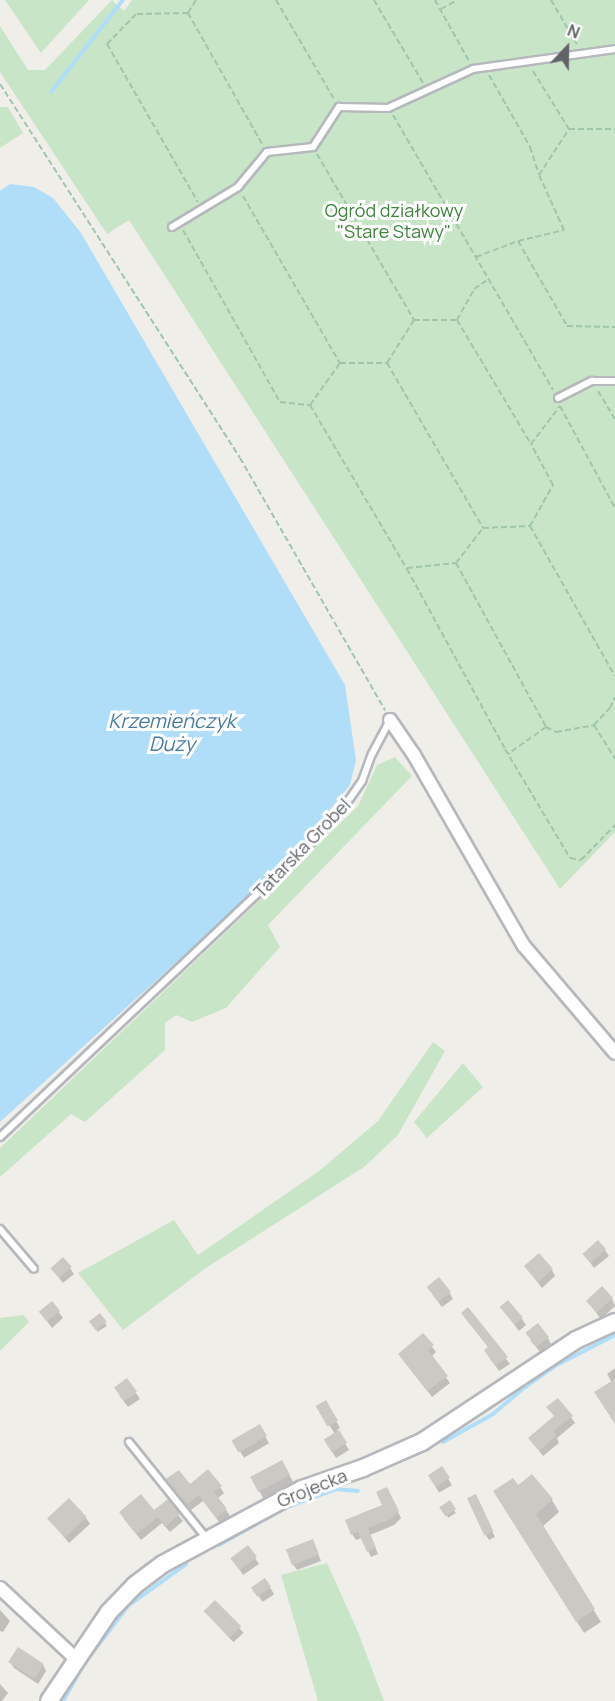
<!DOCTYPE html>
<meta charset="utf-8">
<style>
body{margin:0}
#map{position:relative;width:615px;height:1701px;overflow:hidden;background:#f0eee9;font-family:Manrope,sans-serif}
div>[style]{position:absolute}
.green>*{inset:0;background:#c9e5c7}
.water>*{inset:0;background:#b0def9}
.shadow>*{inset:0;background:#0003;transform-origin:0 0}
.stream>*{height:4px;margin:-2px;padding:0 2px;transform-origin:2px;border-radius:2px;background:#b0def9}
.building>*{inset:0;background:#ccc9c5;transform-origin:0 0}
.path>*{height:2px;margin-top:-1px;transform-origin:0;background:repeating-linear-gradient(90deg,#a0c6a9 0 6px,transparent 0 9px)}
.roads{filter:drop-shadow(2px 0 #b5b8bc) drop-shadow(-2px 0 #b5b8bc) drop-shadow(0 2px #b5b8bc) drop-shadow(0 -2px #b5b8bc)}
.lane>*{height:6px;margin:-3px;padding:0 3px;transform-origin:3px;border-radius:3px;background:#fff}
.street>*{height:12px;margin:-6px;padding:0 6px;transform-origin:6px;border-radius:6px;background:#fff}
.secondary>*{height:16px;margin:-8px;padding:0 8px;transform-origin:8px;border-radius:8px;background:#fff}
span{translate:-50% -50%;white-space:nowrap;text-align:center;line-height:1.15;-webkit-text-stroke:6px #fff;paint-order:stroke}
.park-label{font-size:18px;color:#3e823c}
.street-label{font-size:18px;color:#606467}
.water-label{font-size:20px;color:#487ba2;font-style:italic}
.north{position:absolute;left:537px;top:18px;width:60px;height:60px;-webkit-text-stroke:4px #fff;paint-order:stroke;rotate:22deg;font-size:16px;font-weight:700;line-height:24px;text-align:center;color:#606467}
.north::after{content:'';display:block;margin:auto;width:21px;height:27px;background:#606467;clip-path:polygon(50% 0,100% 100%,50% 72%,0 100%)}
</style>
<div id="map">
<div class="green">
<i style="clip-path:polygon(5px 0,89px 0,41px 53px)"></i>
<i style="clip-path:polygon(112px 0,124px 11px,132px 0,615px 0,615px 832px,560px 889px,129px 220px,107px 234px,0 72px,0 26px,28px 70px,45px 70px)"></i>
<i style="clip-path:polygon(0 107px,8px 107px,23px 133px,0 148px)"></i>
<i style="clip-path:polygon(395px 757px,412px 776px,268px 925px,280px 947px,226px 1008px,192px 1022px,176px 1015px,165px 1023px,165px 1050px,85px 1122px,71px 1114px,0 1177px,0 1148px,358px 806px,377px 765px)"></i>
<i style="clip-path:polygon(433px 1042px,445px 1051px,398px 1135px,364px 1167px,206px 1268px,123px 1330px,78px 1273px,174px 1220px,198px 1255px,319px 1171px,378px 1121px)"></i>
<i style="clip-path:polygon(463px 1063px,483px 1087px,427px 1138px,414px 1122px)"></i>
<i style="clip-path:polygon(24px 1315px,29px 1322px,0 1351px,0 1318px)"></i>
<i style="clip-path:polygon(327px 1563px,358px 1632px,384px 1701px,318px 1701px,281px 1575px)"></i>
</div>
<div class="water">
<i style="clip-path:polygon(10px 184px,34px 187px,53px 198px,81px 233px,345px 685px,356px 760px,350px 785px,288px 861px,0 1122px,0 191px)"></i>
</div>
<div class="shadow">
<i style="clip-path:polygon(605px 1250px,609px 1256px,594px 1268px,584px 1254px)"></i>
<i style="clip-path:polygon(526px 1267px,552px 1270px,555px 1276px,542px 1288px)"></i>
<i style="clip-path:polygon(70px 1268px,74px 1274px,63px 1283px,56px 1274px)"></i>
<i style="clip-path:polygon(449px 1292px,453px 1299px,442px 1307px,432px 1294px)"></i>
<i style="clip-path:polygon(612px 1299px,615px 1306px,601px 1319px,588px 1302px)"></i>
<i style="clip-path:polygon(52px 1303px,63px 1318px,52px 1328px,41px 1313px)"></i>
<i style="clip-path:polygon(501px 1307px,522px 1319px,526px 1325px,519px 1331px)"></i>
<i style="clip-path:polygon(468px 1309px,510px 1364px,499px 1371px,489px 1356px,489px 1348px,466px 1319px)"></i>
<i style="left:100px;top:1315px;width:13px;height:11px;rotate:58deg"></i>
<i style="clip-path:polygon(423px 1335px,436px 1352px,431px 1357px,450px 1383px,432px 1397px,400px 1355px)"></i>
<i style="clip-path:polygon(548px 1338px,551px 1344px,541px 1353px,530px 1340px)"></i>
<i style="clip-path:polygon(615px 1368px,615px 1423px,612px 1383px,607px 1374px)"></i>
<i style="clip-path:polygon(136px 1393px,140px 1399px,128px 1407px,119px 1395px)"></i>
<i style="clip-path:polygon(325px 1402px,340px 1428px,337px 1430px,349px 1450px,336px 1458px,325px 1440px,335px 1434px,318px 1407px)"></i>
<i style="clip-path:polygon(548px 1407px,571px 1417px,575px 1423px,557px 1438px,559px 1443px,543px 1456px,530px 1439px,555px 1417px)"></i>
<i style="left:259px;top:1426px;width:20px;height:29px;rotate:60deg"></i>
<i style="left:282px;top:1462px;width:23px;height:34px;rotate:61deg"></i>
<i style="left:442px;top:1468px;width:20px;height:15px;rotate:60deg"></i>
<i style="clip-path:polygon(172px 1485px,220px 1487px,224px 1493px,218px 1498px,230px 1516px,220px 1523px,203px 1501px,191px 1510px)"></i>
<i style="clip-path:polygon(518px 1488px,552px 1500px,559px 1512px,542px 1527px,601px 1622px,584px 1633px,502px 1503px)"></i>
<i style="clip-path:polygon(390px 1495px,401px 1518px,394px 1525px,370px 1535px,378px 1554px,371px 1557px,362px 1538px,356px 1540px,352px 1534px,384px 1505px)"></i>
<i style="clip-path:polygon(167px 1501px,183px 1521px,170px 1532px,162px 1523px,141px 1540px,124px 1519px,154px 1512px)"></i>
<i style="left:449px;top:1502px;width:13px;height:9px;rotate:58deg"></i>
<i style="clip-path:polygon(479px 1503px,495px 1537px,489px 1540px,485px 1534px)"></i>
<i style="clip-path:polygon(86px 1518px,90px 1524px,69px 1543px,49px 1519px)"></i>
<i style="clip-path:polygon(313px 1541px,321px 1561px,297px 1570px,293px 1564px)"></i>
<i style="clip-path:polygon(255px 1558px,259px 1564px,243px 1575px,236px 1564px)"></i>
<i style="left:265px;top:1580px;width:17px;height:14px;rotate:57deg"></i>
<i style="left:215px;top:1602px;width:42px;height:14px;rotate:47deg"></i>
<i style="clip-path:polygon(0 1610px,10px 1621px,3px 1632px,0 1631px)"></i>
<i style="clip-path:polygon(10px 1662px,43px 1665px,46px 1671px,38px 1684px,14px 1668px)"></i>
<i style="clip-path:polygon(0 1684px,8px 1693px,2px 1701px,0 1701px)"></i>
</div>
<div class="stream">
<i style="left:51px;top:92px;width:117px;rotate:-52deg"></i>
<i style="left:443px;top:1442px;width:57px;rotate:-29.2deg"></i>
<i style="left:493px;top:1414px;width:42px;rotate:-40.2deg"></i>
<i style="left:525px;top:1387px;width:37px;rotate:-35deg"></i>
<i style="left:555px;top:1366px;width:68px;rotate:-27.3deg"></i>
<i style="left:219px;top:1545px;width:78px;rotate:-29.2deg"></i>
<i style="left:287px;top:1507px;width:52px;rotate:-20.2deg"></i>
<i style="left:336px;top:1489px;width:22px;rotate:5deg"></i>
<i style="left:63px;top:1701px;width:46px;rotate:-60.1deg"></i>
<i style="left:86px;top:1661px;width:69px;rotate:-52.6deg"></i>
<i style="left:128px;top:1606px;width:72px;rotate:-35.9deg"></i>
</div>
<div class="building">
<i style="left:598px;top:1240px;width:12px;height:21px;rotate:48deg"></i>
<i style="left:539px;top:1253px;width:21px;height:20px;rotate:49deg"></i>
<i style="left:63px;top:1257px;width:13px;height:17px;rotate:48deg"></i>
<i style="left:439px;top:1277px;width:19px;height:16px;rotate:51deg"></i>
<i style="left:602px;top:1286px;width:16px;height:22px;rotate:47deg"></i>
<i style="left:508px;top:1300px;width:23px;height:11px;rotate:50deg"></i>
<i style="left:52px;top:1301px;width:13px;height:17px;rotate:51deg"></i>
<i style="clip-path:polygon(468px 1307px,508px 1357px,495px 1366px,484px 1350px,488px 1347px,461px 1313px)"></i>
<i style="left:100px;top:1313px;width:11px;height:14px;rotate:52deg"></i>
<i style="left:538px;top:1323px;width:18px;height:16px;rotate:52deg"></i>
<i style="clip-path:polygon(423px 1333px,434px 1345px,428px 1350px,448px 1376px,427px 1391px,398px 1354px)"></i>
<i style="left:127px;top:1378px;width:17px;height:16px;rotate:54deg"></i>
<i style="clip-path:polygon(615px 1379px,615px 1424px,594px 1392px)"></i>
<i style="clip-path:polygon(558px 1398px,573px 1416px,553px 1431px,557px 1435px,539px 1451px,528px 1438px,554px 1416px,546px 1407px)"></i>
<i style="left:326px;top:1400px;width:24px;height:12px;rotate:60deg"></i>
<i style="left:260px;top:1424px;width:14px;height:33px;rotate:60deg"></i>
<i style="left:339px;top:1430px;width:15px;height:18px;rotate:58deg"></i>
<i style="left:282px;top:1460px;width:17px;height:36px;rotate:62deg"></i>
<i style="left:442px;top:1466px;width:14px;height:17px;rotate:56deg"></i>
<i style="clip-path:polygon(208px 1469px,222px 1486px,214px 1492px,227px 1509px,216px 1518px,199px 1495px,186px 1505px,166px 1479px,179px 1470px,190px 1484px)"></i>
<i style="clip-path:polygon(532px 1474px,553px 1499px,536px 1514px,595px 1609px,576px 1622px,493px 1491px,513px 1478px,518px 1485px)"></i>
<i style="clip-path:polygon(387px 1487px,399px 1511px,391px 1519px,368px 1528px,376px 1548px,367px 1552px,358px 1532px,351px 1535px,345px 1520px,382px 1505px,376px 1492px)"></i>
<i style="clip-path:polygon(141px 1494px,154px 1510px,168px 1499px,180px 1514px,165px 1527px,158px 1517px,136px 1534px,119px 1512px)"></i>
<i style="left:476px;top:1494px;width:41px;height:10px;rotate:65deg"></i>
<i style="left:69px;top:1498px;width:26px;height:30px;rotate:47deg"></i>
<i style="left:450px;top:1500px;width:11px;height:13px;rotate:56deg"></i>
<i style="left:313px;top:1539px;width:17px;height:29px;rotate:69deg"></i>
<i style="left:248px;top:1545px;width:15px;height:22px;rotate:53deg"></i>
<i style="left:265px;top:1578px;width:11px;height:17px;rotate:56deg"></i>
<i style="left:215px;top:1600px;width:37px;height:16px;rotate:45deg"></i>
<i style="left:18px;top:1647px;width:31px;height:18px;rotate:33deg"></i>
</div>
<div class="path">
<i style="left:196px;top:0;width:15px;rotate:122deg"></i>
<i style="left:188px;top:13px;width:150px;rotate:60.5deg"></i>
<i style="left:276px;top:0;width:115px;rotate:59.6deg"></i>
<i style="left:374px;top:0;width:96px;rotate:59.4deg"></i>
<i style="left:435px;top:0;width:70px;rotate:60.9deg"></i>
<i style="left:551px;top:0;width:53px;rotate:59.6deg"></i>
<i style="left:441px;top:9px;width:18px;rotate:-29deg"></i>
<i style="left:188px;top:13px;width:52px;rotate:178.9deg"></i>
<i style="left:136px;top:14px;width:42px;rotate:134deg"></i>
<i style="left:107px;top:44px;width:182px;rotate:60.1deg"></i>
<i style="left:533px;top:71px;width:68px;rotate:58.2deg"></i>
<i style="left:569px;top:129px;width:46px"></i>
<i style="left:489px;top:75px;width:83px;rotate:60.3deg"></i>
<i style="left:530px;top:147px;width:29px;rotate:72deg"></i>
<i style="left:539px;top:175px;width:55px;rotate:-56.9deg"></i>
<i style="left:0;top:84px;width:444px;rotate:57.3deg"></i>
<i style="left:240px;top:458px;width:291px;rotate:60.1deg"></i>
<i style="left:393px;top:115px;width:318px;rotate:59.8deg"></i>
<i style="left:317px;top:154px;width:192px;rotate:59.7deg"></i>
<i style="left:414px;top:320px;width:43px"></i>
<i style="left:457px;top:320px;width:35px;rotate:-61deg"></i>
<i style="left:474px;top:289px;width:18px;rotate:-34deg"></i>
<i style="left:243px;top:196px;width:193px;rotate:59.9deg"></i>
<i style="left:340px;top:363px;width:47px"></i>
<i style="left:387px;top:363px;width:51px;rotate:-57.9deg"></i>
<i style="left:183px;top:230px;width:197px;rotate:60.6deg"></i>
<i style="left:280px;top:402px;width:30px;rotate:6deg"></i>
<i style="left:310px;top:405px;width:52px;rotate:-54.5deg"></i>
<i style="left:518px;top:241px;width:98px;rotate:60deg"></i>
<i style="left:567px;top:326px;width:48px;rotate:1.2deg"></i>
<i style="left:476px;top:257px;width:45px;rotate:-20.9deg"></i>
<i style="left:518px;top:241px;width:47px;rotate:-13.4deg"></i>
<i style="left:564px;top:230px;width:60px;rotate:-114.4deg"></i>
<i style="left:457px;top:320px;width:144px;rotate:59.2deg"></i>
<i style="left:531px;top:444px;width:48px;rotate:-52.7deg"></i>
<i style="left:387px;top:363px;width:191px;rotate:59.8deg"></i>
<i style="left:483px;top:528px;width:47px;rotate:-2.4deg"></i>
<i style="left:530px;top:526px;width:47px;rotate:-60.7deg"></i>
<i style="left:553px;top:485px;width:47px;rotate:-118.2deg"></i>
<i style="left:598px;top:391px;width:33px;rotate:59deg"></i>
<i style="left:310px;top:405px;width:191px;rotate:59.4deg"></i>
<i style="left:407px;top:569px;width:205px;rotate:61.4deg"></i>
<i style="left:505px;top:749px;width:127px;rotate:59.2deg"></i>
<i style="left:570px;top:858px;width:11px;rotate:10deg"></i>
<i style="left:581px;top:860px;width:49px;rotate:-45.8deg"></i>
<i style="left:560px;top:406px;width:116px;rotate:61.7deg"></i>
<i style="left:530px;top:526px;width:172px;rotate:60.5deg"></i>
<i style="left:456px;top:563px;width:187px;rotate:61.2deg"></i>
<i style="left:546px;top:727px;width:47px;rotate:144.6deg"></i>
<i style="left:407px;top:568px;width:49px;rotate:-5.8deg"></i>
<i style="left:456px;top:563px;width:44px;rotate:-52.4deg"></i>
<i style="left:594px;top:725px;width:23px;rotate:-47deg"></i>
<i style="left:610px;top:708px;width:12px;rotate:-66deg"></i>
<i style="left:546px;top:727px;width:11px;rotate:27deg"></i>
<i style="left:556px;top:732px;width:39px;rotate:-10deg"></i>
<i style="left:594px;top:725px;width:40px;rotate:58deg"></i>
</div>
<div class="roads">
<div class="lane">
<i style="left:172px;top:227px;width:77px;rotate:-31.2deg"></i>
<i style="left:238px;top:187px;width:45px;rotate:-50.4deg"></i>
<i style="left:267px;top:152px;width:46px;rotate:-6.2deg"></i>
<i style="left:313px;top:147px;width:48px;rotate:-57deg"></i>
<i style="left:339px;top:107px;width:49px;rotate:1.2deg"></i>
<i style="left:388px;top:108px;width:94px;rotate:-24.6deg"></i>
<i style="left:473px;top:69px;width:143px;rotate:-8deg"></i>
<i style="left:558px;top:398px;width:38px;rotate:-27deg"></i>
<i style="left:592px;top:381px;width:23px"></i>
<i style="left:0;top:1137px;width:431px;rotate:-43.4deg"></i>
<i style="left:313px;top:841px;width:41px;rotate:-47deg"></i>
<i style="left:341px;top:811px;width:37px;rotate:-55deg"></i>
<i style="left:362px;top:781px;width:29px;rotate:-70deg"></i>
<i style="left:372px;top:754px;width:38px;rotate:-62deg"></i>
<i style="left:0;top:1229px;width:52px;rotate:49.6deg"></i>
<i style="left:129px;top:1442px;width:124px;rotate:51.2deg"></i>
</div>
<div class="street">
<i style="left:390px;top:720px;width:42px;rotate:55.6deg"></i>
<i style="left:414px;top:755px;width:220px;rotate:60.1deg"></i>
<i style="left:524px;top:946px;width:140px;rotate:49.6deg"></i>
<i style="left:0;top:1588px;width:105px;rotate:43.1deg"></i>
</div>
<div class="secondary">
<i style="left:49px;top:1701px;width:107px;rotate:-56deg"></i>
<i style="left:109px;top:1612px;width:37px;rotate:-46deg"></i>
<i style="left:135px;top:1585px;width:35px;rotate:-37deg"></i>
<i style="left:163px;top:1564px;width:158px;rotate:-28.3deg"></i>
<i style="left:302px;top:1489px;width:65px;rotate:-19deg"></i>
<i style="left:363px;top:1468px;width:64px;rotate:-23.8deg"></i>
<i style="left:422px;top:1442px;width:185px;rotate:-33.5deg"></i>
<i style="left:576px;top:1340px;width:43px;rotate:-24.8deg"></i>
</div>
</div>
<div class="park-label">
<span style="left:394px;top:221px">Ogród działkowy<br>"Stare Stawy"</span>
</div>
<div class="street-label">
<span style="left:302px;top:848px;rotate:-46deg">Tatarska Grobel</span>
<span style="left:312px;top:1488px;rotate:-22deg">Grojecka</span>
</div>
<div class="water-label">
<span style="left:172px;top:732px">Krzemieńczyk<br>Duży</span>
</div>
<div class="north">N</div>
</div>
